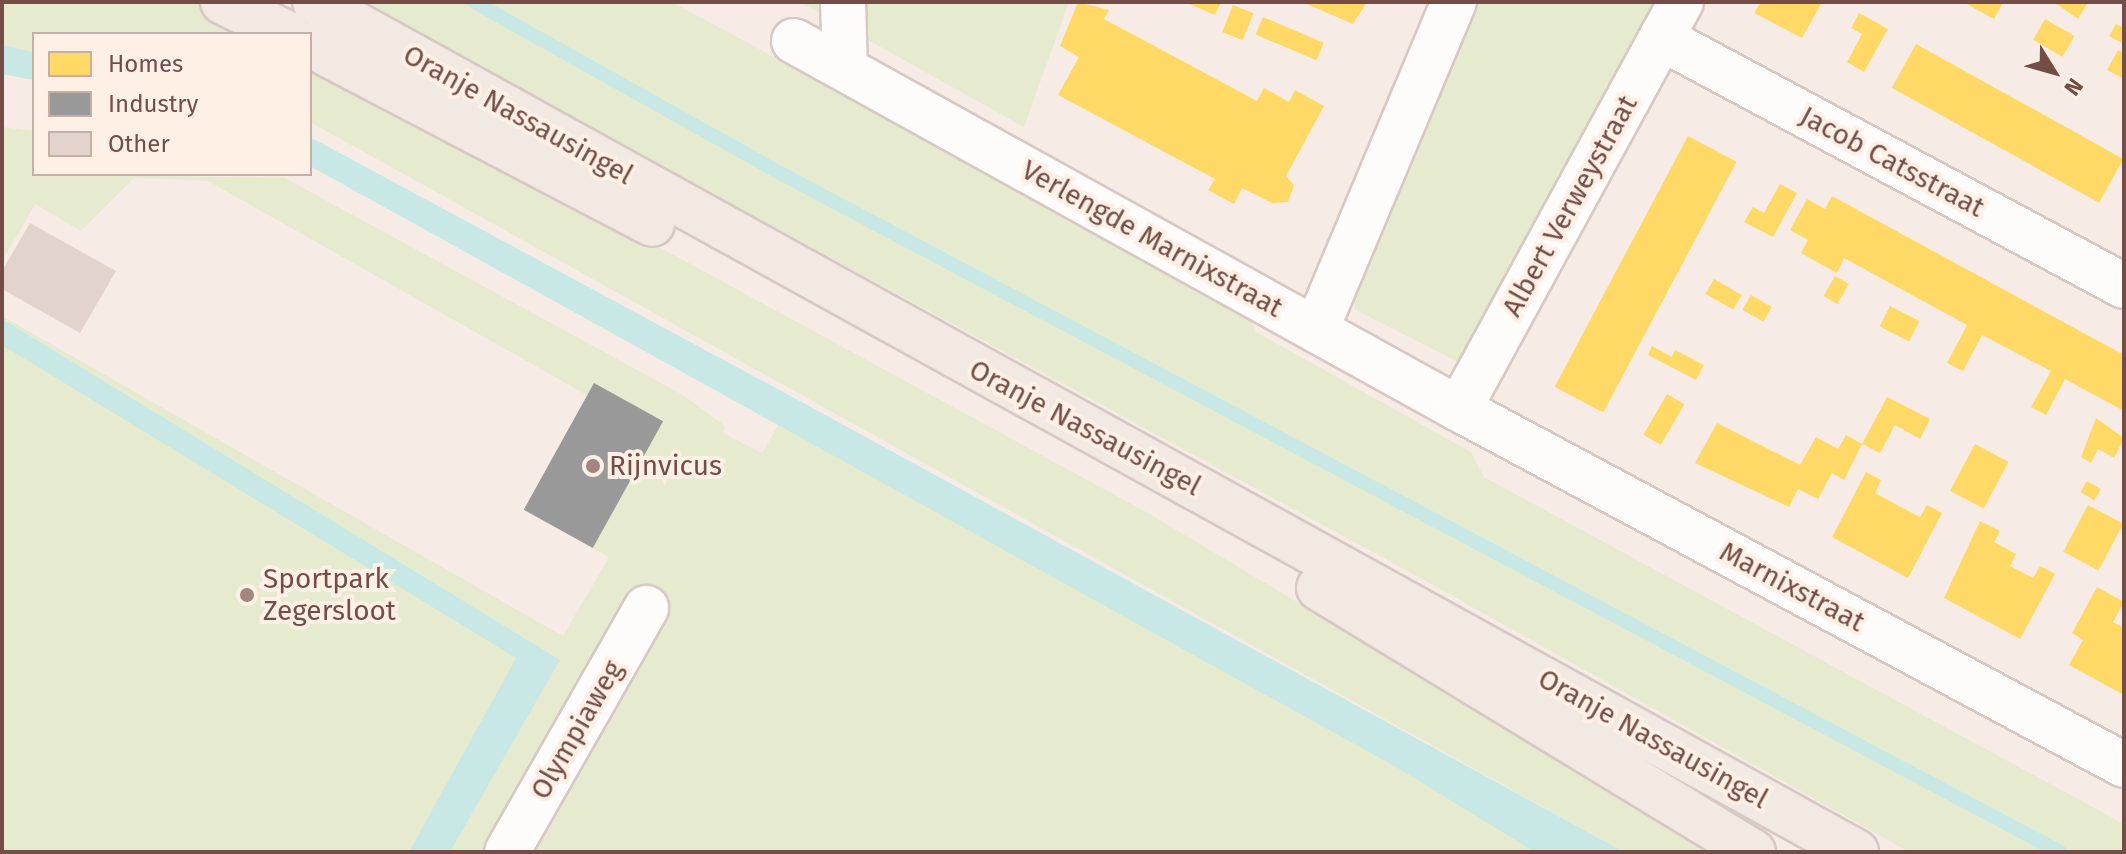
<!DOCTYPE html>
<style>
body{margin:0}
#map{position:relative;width:2126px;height:854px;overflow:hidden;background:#f6ece5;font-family:"Fira Sans",sans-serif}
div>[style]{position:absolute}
.green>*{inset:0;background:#e6ebcf}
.water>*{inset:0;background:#c7e8e4}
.homes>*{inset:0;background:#ffd966;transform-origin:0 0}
.industry>*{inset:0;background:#999;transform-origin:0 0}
.stream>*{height:14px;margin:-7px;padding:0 7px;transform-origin:7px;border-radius:7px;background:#c7e8e4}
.building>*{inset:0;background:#e2d3cd}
.roads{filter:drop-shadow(2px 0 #d7c8c4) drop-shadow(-2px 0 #d7c8c4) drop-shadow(0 2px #d7c8c4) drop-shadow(0 -2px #d7c8c4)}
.minor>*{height:44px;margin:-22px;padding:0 22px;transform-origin:22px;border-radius:22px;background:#fefcfb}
.major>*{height:44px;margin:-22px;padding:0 22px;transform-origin:22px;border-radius:22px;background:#f2e9e2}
.dots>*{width:22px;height:22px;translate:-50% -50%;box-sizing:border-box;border:4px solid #fff0e5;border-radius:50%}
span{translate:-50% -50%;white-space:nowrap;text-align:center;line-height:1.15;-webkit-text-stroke:8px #fff0e5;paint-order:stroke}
.street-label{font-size:28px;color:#734d46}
.poi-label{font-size:28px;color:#734d46}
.left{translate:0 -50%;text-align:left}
.frame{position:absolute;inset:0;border:4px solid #734d46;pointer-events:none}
.legend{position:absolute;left:32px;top:32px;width:280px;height:144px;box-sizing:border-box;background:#fff0e5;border:2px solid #c7afa5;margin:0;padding:10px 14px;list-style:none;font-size:24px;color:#734d46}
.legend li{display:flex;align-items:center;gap:16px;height:40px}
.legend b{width:40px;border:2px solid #c7afa5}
.north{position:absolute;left:2014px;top:32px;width:80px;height:80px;-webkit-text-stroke:6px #fff0e5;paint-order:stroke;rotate:127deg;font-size:22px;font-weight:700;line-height:32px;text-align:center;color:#734d46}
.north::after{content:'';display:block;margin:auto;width:28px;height:36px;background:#734d46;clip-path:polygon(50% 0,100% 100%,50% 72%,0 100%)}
</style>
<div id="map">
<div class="green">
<i style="clip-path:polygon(2px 2px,208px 2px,267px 34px,34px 34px,34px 72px,2px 69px)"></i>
<i style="clip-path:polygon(360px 2px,672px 2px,1249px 313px,1256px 332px,1471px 452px,1484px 477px,2124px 824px,2124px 852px,1909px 852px,1424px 580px)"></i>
<i style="clip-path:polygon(800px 2px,1069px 2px,1024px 127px)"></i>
<i style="clip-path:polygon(1475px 2px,1666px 2px,1464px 365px,1354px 309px,1354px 295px)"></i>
<i style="clip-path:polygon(310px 57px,1148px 513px,1717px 852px,1624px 852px,310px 122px)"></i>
<i style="clip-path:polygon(2px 127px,34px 131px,34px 174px,285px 178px,683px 395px,725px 426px,723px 433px,762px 453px,778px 425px,1445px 792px,1543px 852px,2px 852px,2px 316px,563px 636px,609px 557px,586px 545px,654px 433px,208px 181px,134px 178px,81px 231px,35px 204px,2px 262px)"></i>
</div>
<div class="water">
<i style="clip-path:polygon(2px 45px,34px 52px,34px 80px,2px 74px)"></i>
<i style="clip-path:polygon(310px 137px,798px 400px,1624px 852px,1535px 852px,1396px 767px,310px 166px)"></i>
<i style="clip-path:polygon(2px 319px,560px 660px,450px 852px,409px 852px,516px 658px,2px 345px)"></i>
</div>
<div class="homes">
<i style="clip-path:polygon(1078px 2px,1109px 10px,1104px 19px,1257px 101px,1264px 88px,1289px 102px,1295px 90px,1324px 106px,1286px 176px,1294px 185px,1288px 202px,1272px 203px,1242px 188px,1234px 204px,1208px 190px,1215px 179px,1058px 95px,1079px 57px,1060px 46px)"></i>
<i style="clip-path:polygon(1185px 2px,1221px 2px,1215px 15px)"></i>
<i style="clip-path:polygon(1302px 2px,1367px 2px,1353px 24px)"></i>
<i style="clip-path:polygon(1761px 2px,1822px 2px,1802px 38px,1754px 13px)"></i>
<i style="clip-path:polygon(1963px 2px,2003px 2px,1994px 19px)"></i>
<i style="clip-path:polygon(2054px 2px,2088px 2px,2078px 19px)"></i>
<i style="left:1233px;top:5px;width:22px;height:29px;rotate:22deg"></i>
<i style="clip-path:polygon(1859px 13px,1888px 29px,1864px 72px,1847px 62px,1862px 34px,1851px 28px)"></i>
<i style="left:1263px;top:17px;width:66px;height:19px;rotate:23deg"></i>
<i style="left:2045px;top:19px;width:34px;height:24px;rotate:30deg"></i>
<i style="clip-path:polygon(2116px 24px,2124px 28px,2124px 44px,2109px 36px)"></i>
<i style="left:1916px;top:44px;width:237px;height:50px;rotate:29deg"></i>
<i style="clip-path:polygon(2118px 50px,2124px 53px,2124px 79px,2107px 70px)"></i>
<i style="left:1688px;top:136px;width:55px;height:284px;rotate:28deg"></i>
<i style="clip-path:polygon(1780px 184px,1797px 193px,1773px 237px,1744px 222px,1753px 207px,1764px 213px)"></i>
<i style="clip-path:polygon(1832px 196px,2124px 355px,2124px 411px,2065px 379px,2046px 415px,2031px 407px,2051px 371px,1982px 335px,1963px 371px,1947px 363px,1967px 325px,1844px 258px,1837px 273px,1801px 253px,1808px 240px,1790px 230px,1807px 199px,1825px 209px)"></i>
<i style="left:1835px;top:276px;width:16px;height:23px;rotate:30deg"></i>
<i style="left:1714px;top:279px;width:32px;height:17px;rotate:30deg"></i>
<i style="left:1751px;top:295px;width:24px;height:17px;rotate:30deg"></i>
<i style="left:1890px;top:306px;width:33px;height:23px;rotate:27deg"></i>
<i style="clip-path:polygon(1652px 346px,1672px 357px,1675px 350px,1704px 365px,1696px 380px,1648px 355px)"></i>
<i style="left:1667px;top:394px;width:20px;height:47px;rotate:30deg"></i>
<i style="clip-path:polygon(1887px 397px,1930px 419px,1920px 439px,1895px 425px,1880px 453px,1862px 444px,1844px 480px,1832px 473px,1818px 499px,1798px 489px,1789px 507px,1695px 463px,1717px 423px,1800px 465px,1816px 437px,1838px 449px,1846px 435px,1862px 444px)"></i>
<i style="clip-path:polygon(2096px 418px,2124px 438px,2114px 458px,2098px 449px,2091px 463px,2081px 457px)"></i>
<i style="left:1975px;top:444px;width:38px;height:53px;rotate:28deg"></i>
<i style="clip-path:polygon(1866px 472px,1881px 480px,1875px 493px,1897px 505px,1920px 517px,1927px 505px,1942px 513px,1908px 578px,1832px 537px)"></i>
<i style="left:2087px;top:481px;width:16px;height:13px;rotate:30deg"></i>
<i style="left:2088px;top:505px;width:40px;height:53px;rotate:28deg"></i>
<i style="clip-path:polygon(1980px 521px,2000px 531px,1994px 542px,2016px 554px,2010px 566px,2033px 578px,2040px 566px,2055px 574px,2020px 639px,1944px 598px)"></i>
<i style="clip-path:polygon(2097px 587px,2124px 602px,2113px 622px,2124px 628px,2124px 695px,2069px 665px,2083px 640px,2072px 633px)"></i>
</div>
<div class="industry">
<i style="left:594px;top:383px;width:79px;height:145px;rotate:29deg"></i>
</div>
<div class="stream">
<i style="left:474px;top:2px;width:351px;rotate:29.2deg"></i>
<i style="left:780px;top:173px;width:1449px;rotate:27.94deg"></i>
</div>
<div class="building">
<i style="clip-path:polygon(30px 223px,116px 271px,80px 333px,2px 289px,2px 271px)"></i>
</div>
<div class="roads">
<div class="minor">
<i style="left:843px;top:2px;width:66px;rotate:88.3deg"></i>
<i style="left:1661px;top:38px;width:525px;rotate:28.18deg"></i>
<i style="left:794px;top:41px;width:760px;rotate:28.96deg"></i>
<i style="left:1459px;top:409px;width:754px;rotate:28.16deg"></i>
<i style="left:1316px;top:330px;width:356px;rotate:-67.2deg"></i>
<i style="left:1459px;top:409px;width:464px;rotate:-61.4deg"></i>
<i style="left:507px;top:852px;width:281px;rotate:-60.3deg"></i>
</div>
<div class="major">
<i style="left:223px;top:2px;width:72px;rotate:26.2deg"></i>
<i style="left:315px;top:2px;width:1760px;rotate:28.88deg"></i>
<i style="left:310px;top:45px;width:386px;rotate:27.6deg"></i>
<i style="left:1319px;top:588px;width:508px;rotate:31.31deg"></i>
</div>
</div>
<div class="dots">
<i style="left:593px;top:466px;background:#a1857e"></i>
<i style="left:247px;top:595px;background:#a1857e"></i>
</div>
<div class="street-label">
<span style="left:518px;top:115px;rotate:29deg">Oranje Nassausingel</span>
<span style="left:1892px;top:162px;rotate:28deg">Jacob Catsstraat</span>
<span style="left:1570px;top:206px;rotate:-61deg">Albert Verweystraat</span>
<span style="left:1152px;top:239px;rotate:29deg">Verlengde Marnixstraat</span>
<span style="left:1085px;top:428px;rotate:28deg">Oranje Nassausingel</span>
<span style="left:1792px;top:587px;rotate:28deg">Marnixstraat</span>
<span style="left:577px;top:730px;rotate:-60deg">Olympiaweg</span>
<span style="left:1653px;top:739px;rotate:29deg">Oranje Nassausingel</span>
</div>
<div class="poi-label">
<span class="left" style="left:609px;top:466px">Rijnvicus</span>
<span class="left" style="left:263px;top:595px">Sportpark<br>Zegersloot</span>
</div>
<div class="frame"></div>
<ul class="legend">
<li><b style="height:22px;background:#ffd966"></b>Homes</li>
<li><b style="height:22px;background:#999"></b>Industry</li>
<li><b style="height:22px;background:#e2d3cd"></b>Other</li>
</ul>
<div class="north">N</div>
</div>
